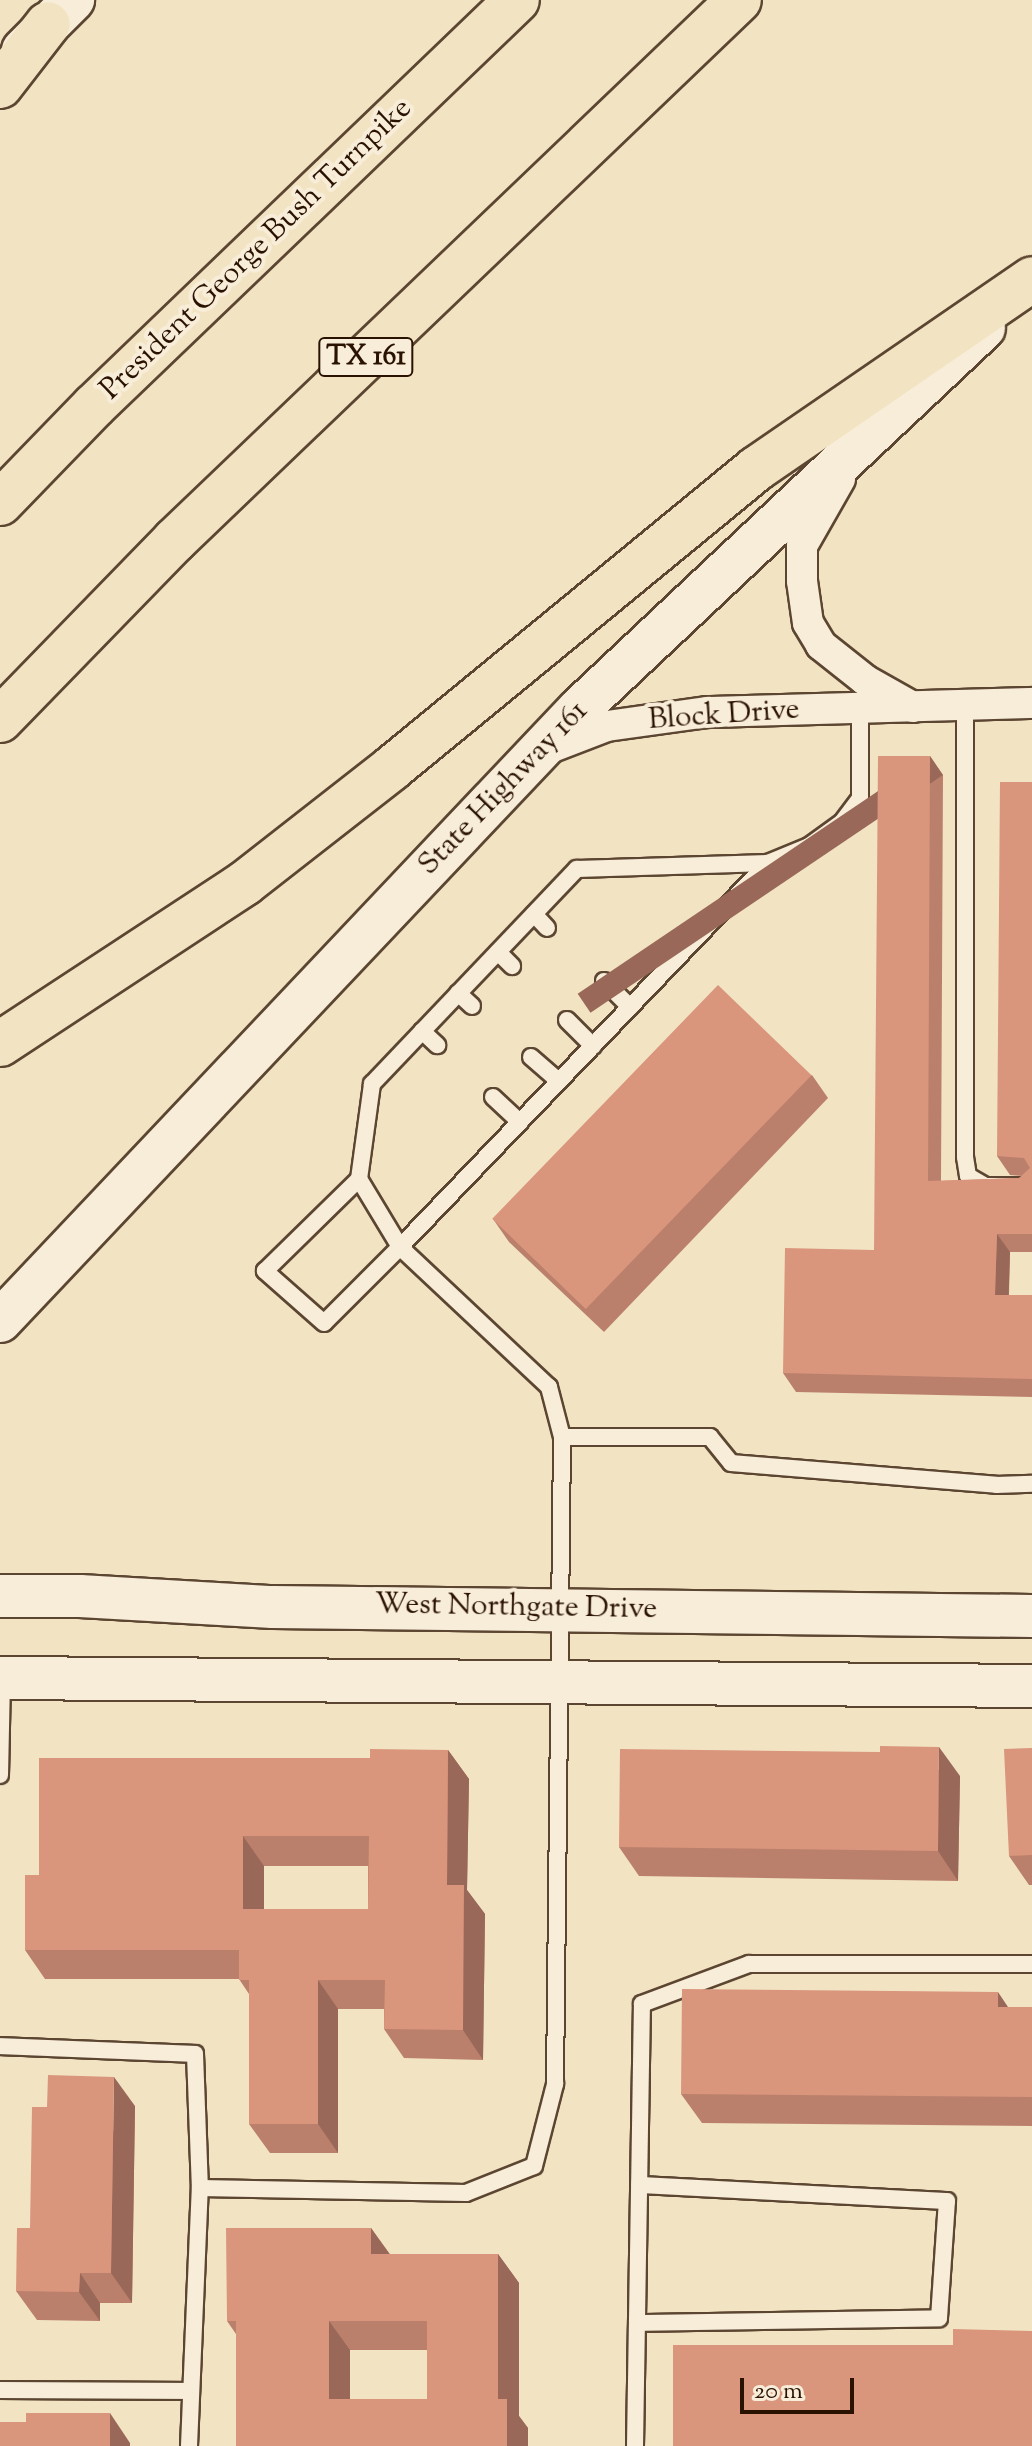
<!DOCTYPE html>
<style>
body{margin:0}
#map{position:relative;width:1032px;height:2446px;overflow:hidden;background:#f2e4c3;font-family:"Sorts Mill Goudy",serif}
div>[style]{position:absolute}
.roads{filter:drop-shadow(2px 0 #5c4632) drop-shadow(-2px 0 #5c4632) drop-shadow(0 2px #5c4632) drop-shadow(0 -2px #5c4632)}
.service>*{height:16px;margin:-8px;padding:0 8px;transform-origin:8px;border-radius:8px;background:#f7edd8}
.minor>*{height:30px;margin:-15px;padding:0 15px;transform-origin:15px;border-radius:15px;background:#f7edd8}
.secondary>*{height:42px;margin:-21px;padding:0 21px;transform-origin:21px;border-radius:21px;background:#f7edd8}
.motorway>*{height:44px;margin:-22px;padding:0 22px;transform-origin:22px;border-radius:22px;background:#f2e4c3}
.wall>*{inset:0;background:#bb806c}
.shaded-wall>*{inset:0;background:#996858;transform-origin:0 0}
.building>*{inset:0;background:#da957d;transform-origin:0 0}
span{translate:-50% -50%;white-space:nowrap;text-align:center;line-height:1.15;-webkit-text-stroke:8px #f7edd8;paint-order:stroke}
.shield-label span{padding:2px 6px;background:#f7edd8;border:2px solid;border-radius:6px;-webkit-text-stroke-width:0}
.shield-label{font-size:28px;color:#2a1201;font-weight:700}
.street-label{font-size:30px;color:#2a1201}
.scale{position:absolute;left:740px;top:2378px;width:114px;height:36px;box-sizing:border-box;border:4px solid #2a1201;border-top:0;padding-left:10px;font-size:24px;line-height:28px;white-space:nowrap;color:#2a1201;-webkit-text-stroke:6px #f7edd8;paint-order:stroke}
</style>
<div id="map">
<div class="roads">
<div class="service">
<i style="left:965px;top:706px;width:451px;rotate:90deg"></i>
<i style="left:965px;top:1157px;width:19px;rotate:81deg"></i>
<i style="left:968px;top:1176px;width:20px;rotate:30deg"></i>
<i style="left:985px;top:1186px;width:47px"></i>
<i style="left:534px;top:914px;width:19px;rotate:47deg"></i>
<i style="left:498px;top:952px;width:20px;rotate:45deg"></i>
<i style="left:604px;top:981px;width:37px;rotate:45deg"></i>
<i style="left:458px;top:993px;width:19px;rotate:43deg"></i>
<i style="left:567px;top:1020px;width:37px;rotate:45deg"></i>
<i style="left:422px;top:1031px;width:21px;rotate:43deg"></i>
<i style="left:531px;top:1057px;width:37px;rotate:41deg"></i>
<i style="left:493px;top:1097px;width:37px;rotate:43deg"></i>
<i style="left:359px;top:1179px;width:79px;rotate:58.9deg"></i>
<i style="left:400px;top:1247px;width:107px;rotate:135deg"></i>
<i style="left:324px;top:1323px;width:79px;rotate:-138.6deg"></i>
<i style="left:265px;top:1271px;width:132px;rotate:-44.4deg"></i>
<i style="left:359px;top:1179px;width:96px;rotate:-82.2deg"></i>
<i style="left:372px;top:1084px;width:297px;rotate:-46.4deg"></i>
<i style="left:577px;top:869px;width:191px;rotate:-1.8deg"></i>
<i style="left:562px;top:1437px;width:52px;rotate:-104.6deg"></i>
<i style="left:549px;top:1387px;width:204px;rotate:-136.8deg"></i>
<i style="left:400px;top:1247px;width:532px;rotate:-46.22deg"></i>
<i style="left:768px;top:863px;width:44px;rotate:-22.5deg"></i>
<i style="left:809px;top:846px;width:41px;rotate:-36deg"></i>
<i style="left:842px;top:822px;width:30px;rotate:-53deg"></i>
<i style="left:860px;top:798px;width:90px;rotate:-90deg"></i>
<i style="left:0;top:1775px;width:94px;rotate:-88.8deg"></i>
<i style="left:0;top:2046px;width:195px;rotate:2.3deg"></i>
<i style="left:195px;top:2054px;width:134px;rotate:87.9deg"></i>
<i style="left:637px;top:2323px;width:302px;rotate:-0.9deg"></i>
<i style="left:939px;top:2318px;width:117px;rotate:-86.1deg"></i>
<i style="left:947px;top:2201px;width:308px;rotate:-177deg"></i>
<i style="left:0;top:2390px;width:190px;rotate:0.3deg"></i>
<i style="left:189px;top:2446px;width:258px;rotate:-87.6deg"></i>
<i style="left:200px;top:2188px;width:266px;rotate:1.1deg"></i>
<i style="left:466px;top:2193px;width:73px;rotate:-21.7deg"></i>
<i style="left:534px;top:2166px;width:85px;rotate:-75.6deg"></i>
<i style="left:555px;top:2084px;width:647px;rotate:-89.38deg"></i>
<i style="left:562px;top:1437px;width:148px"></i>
<i style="left:710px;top:1437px;width:33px;rotate:51deg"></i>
<i style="left:731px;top:1463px;width:266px;rotate:4.7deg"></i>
<i style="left:996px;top:1485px;width:36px;rotate:-2deg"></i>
<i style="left:635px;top:2446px;width:442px;rotate:-89.1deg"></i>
<i style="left:642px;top:2004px;width:114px;rotate:-20.5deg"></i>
<i style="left:749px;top:1964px;width:283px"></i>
</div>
<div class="minor">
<i style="left:840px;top:479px;width:77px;rotate:119.6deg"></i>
<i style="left:802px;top:546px;width:35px;rotate:90deg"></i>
<i style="left:802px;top:581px;width:42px;rotate:81.9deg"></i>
<i style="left:808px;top:623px;width:26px;rotate:59deg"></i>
<i style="left:821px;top:645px;width:56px;rotate:38.5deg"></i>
<i style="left:865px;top:680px;width:55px;rotate:29.4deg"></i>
<i style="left:547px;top:749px;width:64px;rotate:-21deg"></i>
<i style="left:607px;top:726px;width:102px;rotate:-7.9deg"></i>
<i style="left:708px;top:712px;width:324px;rotate:-1.6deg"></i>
</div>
<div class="secondary">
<i style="left:23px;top:50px;width:71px;rotate:-45deg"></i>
<i style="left:0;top:1321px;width:842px;rotate:-46.59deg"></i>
<i style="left:579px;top:709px;width:556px;rotate:-43.25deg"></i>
<i style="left:0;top:1596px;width:80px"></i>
<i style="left:80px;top:1596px;width:193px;rotate:3.3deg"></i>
<i style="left:273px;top:1607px;width:759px;rotate:0.68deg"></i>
<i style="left:0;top:1678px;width:1032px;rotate:0.44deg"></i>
</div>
<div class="motorway">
<i style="left:0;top:86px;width:78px;rotate:-52.3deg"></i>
<i style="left:0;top:503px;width:135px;rotate:-45.9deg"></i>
<i style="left:94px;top:406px;width:586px;rotate:-43.83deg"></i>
<i style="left:0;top:720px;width:250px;rotate:-45.8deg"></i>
<i style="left:174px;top:541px;width:782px;rotate:-43.76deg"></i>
<i style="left:0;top:1044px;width:293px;rotate:-33.3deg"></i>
<i style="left:245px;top:883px;width:187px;rotate:-38deg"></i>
<i style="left:392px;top:768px;width:471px;rotate:-39.4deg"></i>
<i style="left:756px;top:469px;width:335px;rotate:-34.5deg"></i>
</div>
</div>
<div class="wall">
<i style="clip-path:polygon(930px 756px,943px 775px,941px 1181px,1019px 1178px,1022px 1176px,1010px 1175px,997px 1156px,1032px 782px,1032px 1252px,1010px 1252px,1009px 1295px,1032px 1295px,1032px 1397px,796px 1392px,783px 1373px,874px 1250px)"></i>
<i style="clip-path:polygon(812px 1075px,828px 1098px,604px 1332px,509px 1242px,493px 1219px)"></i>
<i style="clip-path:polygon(1032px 1748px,1032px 1885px,1029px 1885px,1009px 1856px)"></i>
<i style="clip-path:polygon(evenodd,448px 1750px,469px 1779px,467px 1890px,485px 1914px,483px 2060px,404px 2058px,384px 2029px,384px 2009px,338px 2009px,338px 2153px,270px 2153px,249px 2124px,249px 1994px,239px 1979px,45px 1979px,25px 1950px,39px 1875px,370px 1758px,448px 1750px,264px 1866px,368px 1866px,368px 1909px,264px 1909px,264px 1866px)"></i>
<i style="clip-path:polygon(880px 1752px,960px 1776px,958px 1881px,639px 1876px,619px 1847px)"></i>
<i style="clip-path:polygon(1009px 2007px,1032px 2007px,1032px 2126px,702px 2123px,681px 2094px)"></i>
<i style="clip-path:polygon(135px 2106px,132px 2303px,100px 2303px,100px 2321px,37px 2320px,16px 2291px,30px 2228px)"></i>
<i style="clip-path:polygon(evenodd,371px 2228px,389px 2254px,498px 2254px,519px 2283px,519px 2416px,528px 2428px,528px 2446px,236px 2446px,236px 2334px,227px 2321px,371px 2228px,350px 2350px,427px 2350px,427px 2399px,350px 2399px,350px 2350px)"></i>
</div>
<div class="shaded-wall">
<i style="left:930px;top:756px;width:23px;height:425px;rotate:56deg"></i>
<i style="clip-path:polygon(997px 1234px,1010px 1252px,1008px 1313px,995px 1295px)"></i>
<i style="clip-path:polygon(939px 1747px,960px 1776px,958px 1881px,938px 1851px)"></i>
<i style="clip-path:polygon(448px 1750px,469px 1779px,467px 1890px,485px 1914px,483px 2060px,463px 2030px,447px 1885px)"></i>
<i style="clip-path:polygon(243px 1836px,264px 1866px,264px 1938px,243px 1909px)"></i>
<i style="clip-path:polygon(318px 1980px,338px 2009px,338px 2153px,318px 2124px)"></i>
<i style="clip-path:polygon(998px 1992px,1018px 2022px,998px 2007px)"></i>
<i style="clip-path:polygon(114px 2077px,135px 2106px,132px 2303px,111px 2273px)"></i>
<i style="clip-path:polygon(371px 2228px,392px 2257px,371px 2254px)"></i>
<i style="clip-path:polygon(498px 2254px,519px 2283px,519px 2416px,528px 2428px,528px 2446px,507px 2446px,498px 2399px)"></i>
<i style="clip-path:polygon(80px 2273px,100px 2303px,100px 2321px,79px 2292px)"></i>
<i style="clip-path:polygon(329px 2321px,350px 2350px,350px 2428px,329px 2399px)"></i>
<i style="clip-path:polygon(110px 2413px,130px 2443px,130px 2446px,110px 2446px)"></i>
</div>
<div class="building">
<i style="clip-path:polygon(878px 756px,930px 756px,928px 1181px,1019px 1178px,1030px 1168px,1024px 1158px,997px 1156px,1000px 782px,1032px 782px,1032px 1234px,997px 1234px,995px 1295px,1032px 1295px,1032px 1379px,783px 1373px,785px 1248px,874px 1250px)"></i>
<i style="left:718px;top:985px;width:130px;height:325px;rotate:44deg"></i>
<i style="clip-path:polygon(880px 1746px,939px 1747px,938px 1851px,619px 1847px,620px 1749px,880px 1752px)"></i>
<i style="clip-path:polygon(1032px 1748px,1032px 1855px,1009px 1856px,1004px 1749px)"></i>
<i style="clip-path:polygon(evenodd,370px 1749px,448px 1750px,447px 1885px,464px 1885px,463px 2030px,384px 2029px,385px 1980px,318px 1980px,318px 2124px,249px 2124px,249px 1980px,239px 1980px,239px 1950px,25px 1950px,25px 1875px,39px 1875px,39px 1758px,370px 1758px,370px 1749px,243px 1836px,369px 1836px,368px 1909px,243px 1909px,243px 1836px)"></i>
<i style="clip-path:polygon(682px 1989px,998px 1992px,998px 2007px,1032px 2007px,1032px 2097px,681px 2094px)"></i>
<i style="clip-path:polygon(48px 2075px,114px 2077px,111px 2273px,80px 2273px,79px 2292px,16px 2291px,17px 2228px,30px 2228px,32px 2107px,47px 2107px)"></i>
<i style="clip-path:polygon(evenodd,226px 2228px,371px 2228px,371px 2254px,498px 2254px,498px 2399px,507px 2399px,507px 2446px,236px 2446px,236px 2321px,227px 2321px,226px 2228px,329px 2321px,427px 2321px,427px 2399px,329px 2399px,329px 2321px)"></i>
<i style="clip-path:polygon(953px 2329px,1032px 2331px,1032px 2446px,673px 2446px,673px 2345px,953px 2345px)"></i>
<i style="clip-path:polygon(26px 2413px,110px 2413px,110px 2446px,0 2446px,0 2422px,26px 2422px)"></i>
</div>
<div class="shield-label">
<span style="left:366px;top:357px">TX 161</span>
</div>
<div class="street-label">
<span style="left:257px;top:250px;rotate:-44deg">President George Bush Turnpike</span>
<span style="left:724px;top:716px;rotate:-4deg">Block Drive</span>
<span style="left:504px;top:789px;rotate:-46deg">State Highway 161</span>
<span style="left:516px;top:1608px;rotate:1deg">West Northgate Drive</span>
</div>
<div class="scale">20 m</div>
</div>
